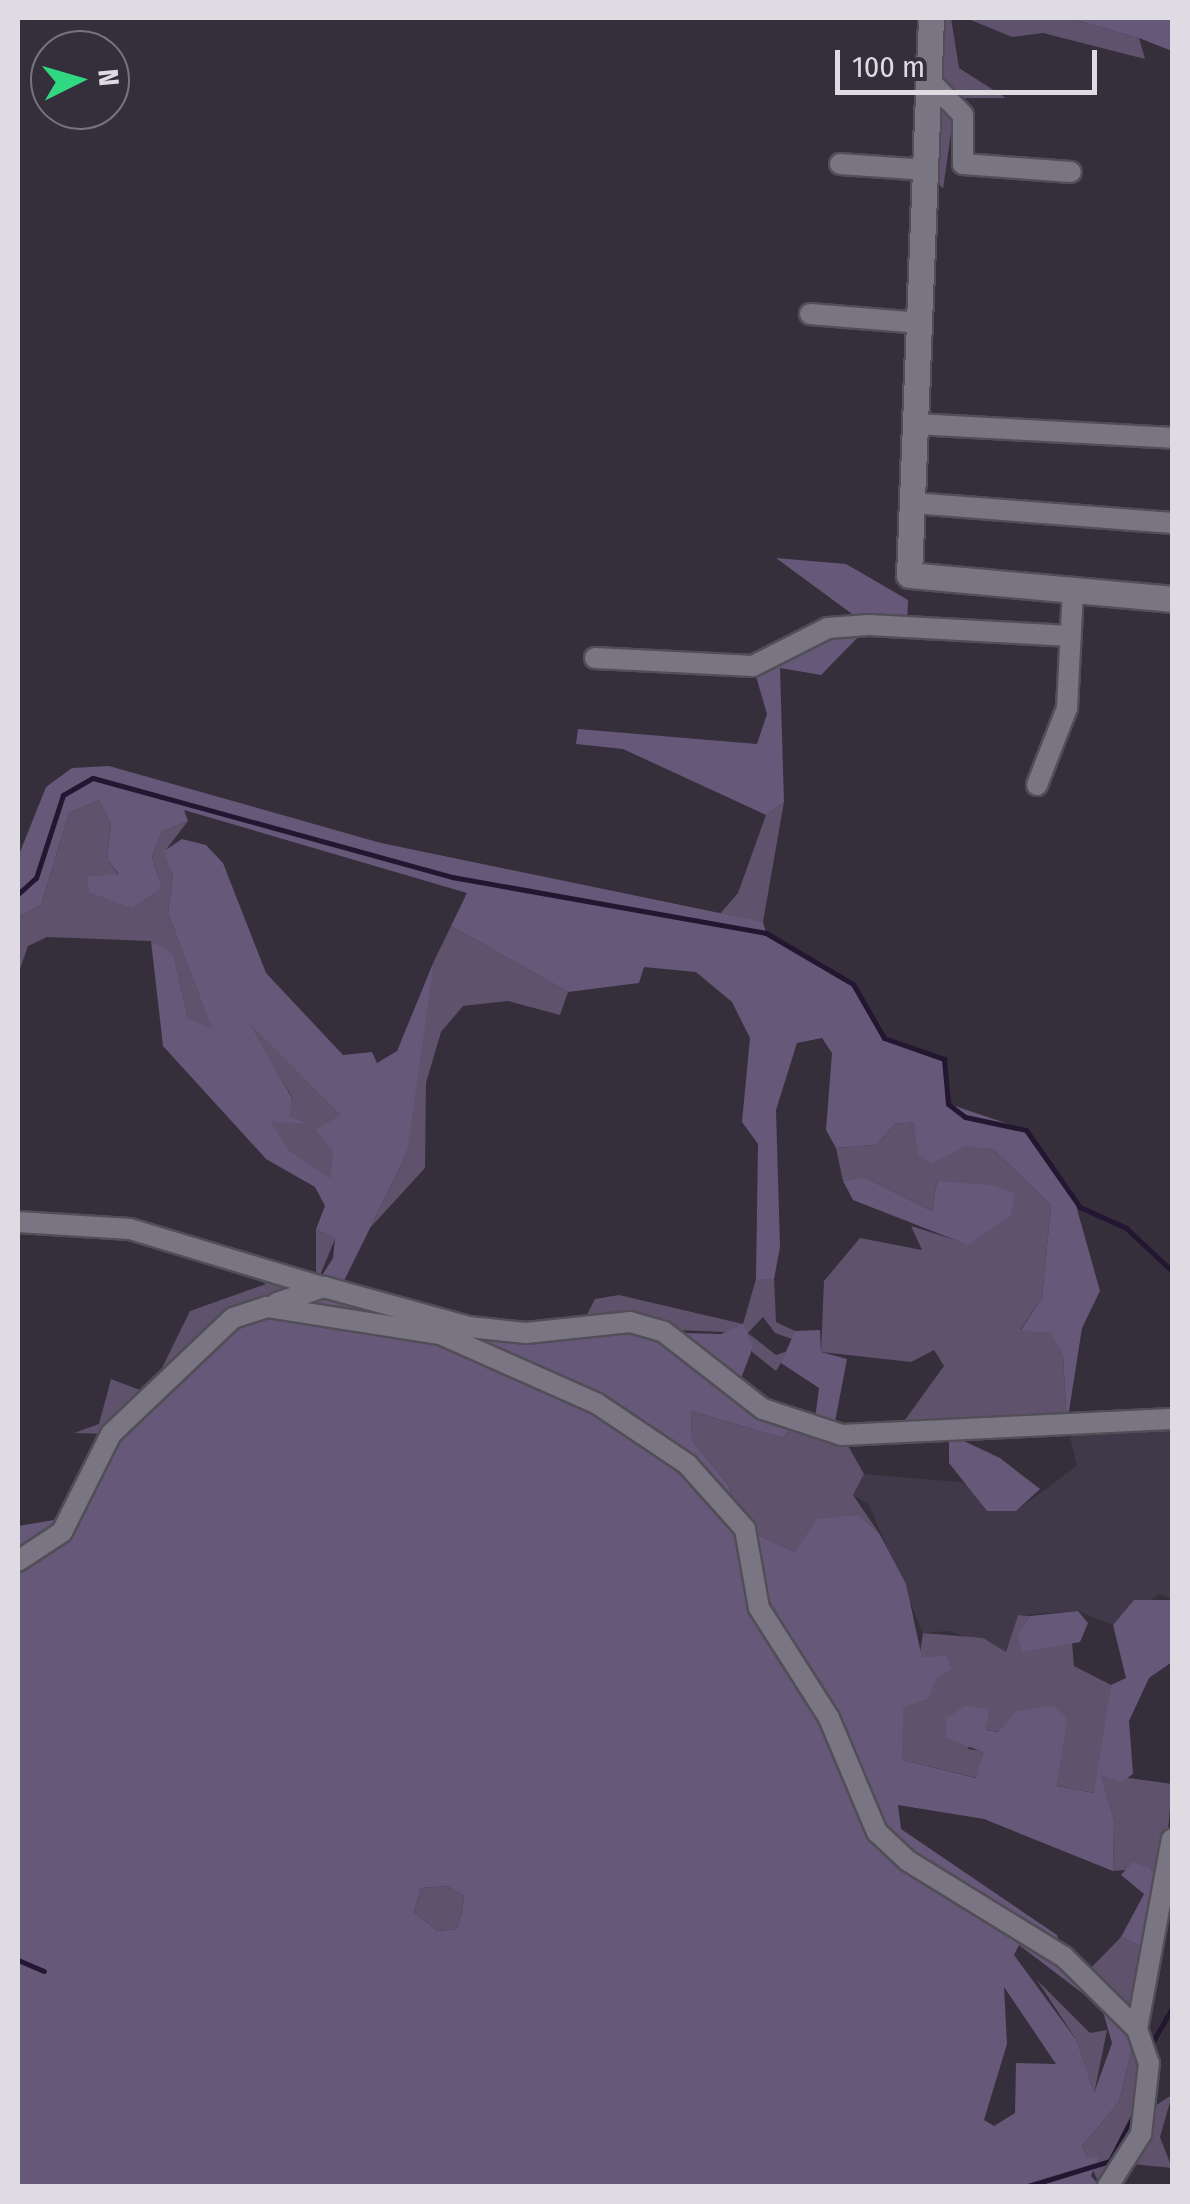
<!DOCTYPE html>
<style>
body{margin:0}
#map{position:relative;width:1190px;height:2204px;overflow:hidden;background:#342f3b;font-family:"Fira Sans Condensed",sans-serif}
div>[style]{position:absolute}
.built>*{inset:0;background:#403949}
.green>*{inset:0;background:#5e526c}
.forest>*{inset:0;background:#665878}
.stream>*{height:5px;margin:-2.5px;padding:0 2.5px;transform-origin:2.5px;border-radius:2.5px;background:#231631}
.roads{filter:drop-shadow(2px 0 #524e58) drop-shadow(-2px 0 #524e58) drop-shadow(0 2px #524e58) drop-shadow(0 -2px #524e58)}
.minor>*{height:20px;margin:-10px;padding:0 10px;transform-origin:10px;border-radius:10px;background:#7a7582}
.tertiary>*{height:25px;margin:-12.5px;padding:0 12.5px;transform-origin:12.5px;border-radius:12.5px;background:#7a7582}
span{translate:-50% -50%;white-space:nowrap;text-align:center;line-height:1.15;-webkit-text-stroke:8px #342f3b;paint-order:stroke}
.frame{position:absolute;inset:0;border:20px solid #dedbe3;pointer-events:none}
.north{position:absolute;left:30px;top:30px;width:100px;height:100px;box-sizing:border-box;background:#342f3b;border:2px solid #78747e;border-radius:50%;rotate:85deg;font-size:28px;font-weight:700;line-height:40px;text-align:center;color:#dedbe3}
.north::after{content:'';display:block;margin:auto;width:35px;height:45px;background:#31d882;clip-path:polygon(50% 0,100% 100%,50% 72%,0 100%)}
.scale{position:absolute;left:835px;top:50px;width:262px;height:45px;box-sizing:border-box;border:5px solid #dedbe3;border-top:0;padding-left:12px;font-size:30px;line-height:35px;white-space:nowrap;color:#dedbe3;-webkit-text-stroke:8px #342f3b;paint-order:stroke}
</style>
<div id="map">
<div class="built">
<i style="clip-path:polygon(1172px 1419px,1172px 1600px,1160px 1594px,1113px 1625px,1078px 1611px,1018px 1615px,1006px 1652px,950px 1631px,923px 1633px,869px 1505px,853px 1495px,864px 1474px,960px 1482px,1016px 1511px,1077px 1466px,1067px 1424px)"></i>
</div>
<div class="green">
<i style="clip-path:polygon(931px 18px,951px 18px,959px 68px,1006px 98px,956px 98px,943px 189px,927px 170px)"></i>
<i style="clip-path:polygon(966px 18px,1068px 18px,1139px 38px,1145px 59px,1043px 33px,1012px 37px)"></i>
<i style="clip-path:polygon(99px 800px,111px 824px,107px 860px,119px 875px,86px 876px,89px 891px,132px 909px,162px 888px,152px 857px,162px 832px,188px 821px,165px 851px,173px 877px,168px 913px,213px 1031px,188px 1018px,173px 955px,151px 941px,47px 937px,28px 946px,18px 975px,18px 917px,41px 905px,69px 813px)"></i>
<i style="clip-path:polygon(784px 802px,763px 922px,719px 915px,738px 893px,766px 815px)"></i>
<i style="clip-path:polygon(451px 926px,568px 992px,560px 1015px,508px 1001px,463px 1006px,441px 1032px,426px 1083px,425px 1168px,370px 1228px,407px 1153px,411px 1077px,434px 961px)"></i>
<i style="clip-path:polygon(245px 1018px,340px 1115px,330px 1179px,289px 1150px,270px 1121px,307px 1123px,288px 1116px,292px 1097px)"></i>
<i style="clip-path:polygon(914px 1122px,921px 1135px,993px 1149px,1051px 1205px,1042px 1298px,1020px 1330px,1052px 1333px,1063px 1356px,1067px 1424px,894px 1435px,944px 1366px,934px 1350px,911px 1362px,821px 1352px,824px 1281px,860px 1238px,922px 1250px,911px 1226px,968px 1244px,1014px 1193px,937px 1181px,932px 1211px,864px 1177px,843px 1181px,836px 1148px,876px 1145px,895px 1124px)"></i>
<i style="clip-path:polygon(316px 1229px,335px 1239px,316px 1285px,111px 1434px,74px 1433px,99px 1424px,111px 1379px,140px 1390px,157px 1378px,190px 1311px,266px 1284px,218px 1260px,316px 1285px)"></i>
<i style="clip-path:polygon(756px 1279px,774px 1279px,776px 1322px,795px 1331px,792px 1339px,775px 1333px,763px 1317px,748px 1333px,776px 1355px,788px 1351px,776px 1371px,752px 1352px,748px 1333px,581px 1326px,595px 1299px,619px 1295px,743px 1324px)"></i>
<i style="clip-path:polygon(691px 1411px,783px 1438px,796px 1422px,842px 1435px,864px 1474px,853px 1495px,879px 1533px,859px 1515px,795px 1552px,745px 1529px,728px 1485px,692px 1440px)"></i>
<i style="clip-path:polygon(1018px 1615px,1030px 1616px,1018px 1634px,1072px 1642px,1074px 1666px,1111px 1685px,1101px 1774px,1172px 1784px,1163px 1889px,1150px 1868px,1113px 1871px,1114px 1821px,1101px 1776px,1094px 1793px,1057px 1786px,1063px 1740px,986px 1730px,988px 1709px,968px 1749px,983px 1751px,977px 1778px,902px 1760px,902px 1707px,913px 1699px,923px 1633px,983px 1638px,1006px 1652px)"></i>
<i style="clip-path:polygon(447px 1886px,464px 1896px,462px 1912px,457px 1929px,437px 1931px,414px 1912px,421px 1888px)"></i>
<i style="clip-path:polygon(1121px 1937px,1150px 1950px,1137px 2029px,1147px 2111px,1172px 2095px,1160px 2137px,1172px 2168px,1123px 2163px,1100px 2186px,1082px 2146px,1119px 2102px,1137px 2029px,1085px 1974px)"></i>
<i style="clip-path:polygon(1037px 1980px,1090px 2033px,1107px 2030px,1094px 2094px,1077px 2041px)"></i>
</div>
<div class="forest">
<i style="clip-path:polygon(1068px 18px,1172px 18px,1172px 51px,1139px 38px)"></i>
<i style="clip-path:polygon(776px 558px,846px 564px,908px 600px,907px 627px,869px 626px,821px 675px,780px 668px,784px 802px,766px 815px,623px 749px,576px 744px,578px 729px,757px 744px,767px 714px,753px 666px,785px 644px,867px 625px)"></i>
<i style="clip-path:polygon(109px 766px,381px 843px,763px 922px,766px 933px,853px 984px,884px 1038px,944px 1059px,949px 1104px,1026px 1130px,1072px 1191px,1100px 1291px,1082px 1328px,1067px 1424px,1063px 1356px,1051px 1333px,1020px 1331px,1042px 1298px,1051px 1205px,993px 1149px,965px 1146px,931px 1164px,918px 1154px,914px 1122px,895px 1124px,876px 1145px,836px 1148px,826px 1130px,832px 1053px,822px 1038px,797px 1043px,776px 1110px,780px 1247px,774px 1279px,756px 1279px,758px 1144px,742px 1122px,750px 1038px,732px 1002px,696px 972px,644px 967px,639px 983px,568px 992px,451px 926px,467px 893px,184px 810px,188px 821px,162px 832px,152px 857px,162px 888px,132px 909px,89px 892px,86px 876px,119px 874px,107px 860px,111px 824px,99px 800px,69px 813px,41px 905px,18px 917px,18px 857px,46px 787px,72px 768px)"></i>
<i style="clip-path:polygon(evenodd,182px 839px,206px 845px,223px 863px,266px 973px,343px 1055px,372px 1052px,377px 1063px,397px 1051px,434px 961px,407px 1153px,340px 1289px,469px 1327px,721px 1334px,744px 1324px,753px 1347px,737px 1389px,796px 1422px,783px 1438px,691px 1411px,692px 1440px,728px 1485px,745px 1529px,795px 1552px,817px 1519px,859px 1515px,879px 1533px,906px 1584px,922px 1658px,946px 1655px,952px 1670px,938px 1676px,928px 1699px,903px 1707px,902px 1760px,976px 1778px,983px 1752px,946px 1738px,946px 1718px,965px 1706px,989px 1709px,986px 1730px,999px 1732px,1016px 1711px,1053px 1706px,1067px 1719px,1057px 1786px,1094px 1793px,1111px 1685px,1126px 1678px,1113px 1625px,1134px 1600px,1172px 1600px,1172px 1662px,1149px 1678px,1129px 1721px,1133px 1774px,1121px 1782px,1101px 1775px,1114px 1821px,1113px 1871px,984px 1819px,898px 1805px,901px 1829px,1057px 1935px,1064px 1957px,1137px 2029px,1119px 2102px,1082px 2146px,1087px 2157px,1099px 2156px,1091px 2176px,1100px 2186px,18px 2186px,18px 1526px,66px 1518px,94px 1463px,233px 1318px,316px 1285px,333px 1258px,335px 1239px,316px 1229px,325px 1206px,315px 1187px,266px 1159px,163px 1046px,151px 941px,173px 954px,188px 1018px,212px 1029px,168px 913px,173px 877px,164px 851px,182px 839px,249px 1023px,340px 1115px,316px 1130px,333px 1152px,330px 1178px,289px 1150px,271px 1122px,310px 1124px,289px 1116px,292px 1098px,249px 1023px,182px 839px,447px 1886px,464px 1896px,462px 1912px,457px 1929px,437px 1931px,414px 1912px,421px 1888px,447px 1886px,182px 839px,1019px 1945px,1102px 2008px,1112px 2043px,1094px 2093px,1077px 2041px,1014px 1955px,1019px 1945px,182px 839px,1004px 1987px,1056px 2064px,1016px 2063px,1015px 2113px,994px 2126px,984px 2120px,1007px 2044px,1004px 1987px)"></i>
<i style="clip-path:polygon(864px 1177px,932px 1211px,937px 1181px,990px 1185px,1015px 1193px,1011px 1215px,968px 1245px,853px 1200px,843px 1181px)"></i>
<i style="clip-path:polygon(820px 1330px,821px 1352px,847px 1359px,835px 1422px,815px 1419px,819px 1388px,781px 1363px,795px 1331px)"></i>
<i style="clip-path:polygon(949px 1434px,1000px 1458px,1040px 1489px,1016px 1511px,987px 1511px,949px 1463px)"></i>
<i style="clip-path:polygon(1078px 1611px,1088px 1623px,1080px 1642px,1022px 1652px,1017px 1635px,1030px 1616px)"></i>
<i style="clip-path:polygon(1133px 1862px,1150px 1868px,1163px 1889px,1150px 1950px,1121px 1937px,1144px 1894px,1121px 1875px)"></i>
</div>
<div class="stream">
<i style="left:18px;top:894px;width:24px;rotate:-42deg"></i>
<i style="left:36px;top:878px;width:87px;rotate:-72deg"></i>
<i style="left:63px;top:795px;width:34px;rotate:-30deg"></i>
<i style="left:93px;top:778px;width:372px;rotate:15.4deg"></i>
<i style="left:452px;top:877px;width:319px;rotate:10.1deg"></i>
<i style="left:766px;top:933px;width:101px;rotate:30.4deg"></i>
<i style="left:853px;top:984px;width:62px;rotate:60.1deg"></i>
<i style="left:884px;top:1038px;width:64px;rotate:19.3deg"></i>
<i style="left:944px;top:1059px;width:45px;rotate:84.9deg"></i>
<i style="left:948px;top:1104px;width:21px;rotate:37deg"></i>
<i style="left:965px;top:1117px;width:62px;rotate:12deg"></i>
<i style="left:1026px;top:1130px;width:94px;rotate:55deg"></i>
<i style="left:1080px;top:1207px;width:51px;rotate:24.5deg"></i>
<i style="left:1126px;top:1228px;width:63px;rotate:43.1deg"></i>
<i style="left:18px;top:1960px;width:28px;rotate:23deg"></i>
<i style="left:1152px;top:2043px;width:40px;rotate:-60.3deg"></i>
<i style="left:1028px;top:2186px;width:86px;rotate:-17deg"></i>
<i style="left:1110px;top:2161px;width:53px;rotate:-62.9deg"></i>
</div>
<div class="roads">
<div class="minor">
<i style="left:930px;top:81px;width:47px;rotate:45.9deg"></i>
<i style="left:963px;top:115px;width:49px;rotate:90deg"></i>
<i style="left:963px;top:164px;width:108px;rotate:4.2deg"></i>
<i style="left:840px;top:164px;width:87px;rotate:3.9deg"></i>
<i style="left:810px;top:314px;width:111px;rotate:4.6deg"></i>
<i style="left:916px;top:424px;width:256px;rotate:3.1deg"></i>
<i style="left:913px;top:503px;width:260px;rotate:4.4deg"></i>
<i style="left:595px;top:658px;width:158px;rotate:2.9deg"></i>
<i style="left:753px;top:666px;width:84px;rotate:-26.9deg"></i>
<i style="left:828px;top:628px;width:41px;rotate:-4.2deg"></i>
<i style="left:869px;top:625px;width:202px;rotate:3.1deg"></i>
<i style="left:1037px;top:785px;width:83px;rotate:-68.7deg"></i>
<i style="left:1067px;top:708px;width:118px;rotate:-87.1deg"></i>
<i style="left:18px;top:1222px;width:112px;rotate:3.6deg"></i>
<i style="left:130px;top:1229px;width:201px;rotate:16.8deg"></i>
<i style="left:277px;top:1303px;width:50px;rotate:-18.8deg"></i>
<i style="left:324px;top:1287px;width:150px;rotate:15.4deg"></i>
<i style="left:469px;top:1327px;width:57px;rotate:6deg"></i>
<i style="left:526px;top:1333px;width:105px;rotate:-6deg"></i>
<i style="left:630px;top:1322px;width:35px;rotate:16deg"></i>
<i style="left:664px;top:1332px;width:125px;rotate:37.9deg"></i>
<i style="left:763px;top:1409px;width:83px;rotate:18.2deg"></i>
<i style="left:842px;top:1435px;width:330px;rotate:-2.8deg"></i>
<i style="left:18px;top:1561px;width:53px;rotate:-33.4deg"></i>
<i style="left:62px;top:1532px;width:110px;rotate:-63.4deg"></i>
<i style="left:111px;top:1434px;width:168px;rotate:-43.6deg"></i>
<i style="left:233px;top:1318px;width:36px;rotate:-18deg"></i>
<i style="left:267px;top:1307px;width:175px;rotate:8.9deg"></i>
<i style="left:440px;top:1334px;width:171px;rotate:23.9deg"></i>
<i style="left:596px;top:1403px;width:110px;rotate:33.8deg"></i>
<i style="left:687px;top:1464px;width:87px;rotate:48.3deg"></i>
<i style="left:745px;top:1529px;width:80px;rotate:80deg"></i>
<i style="left:759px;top:1608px;width:130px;rotate:57.5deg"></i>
<i style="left:829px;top:1718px;width:124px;rotate:67.2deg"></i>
<i style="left:877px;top:1832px;width:42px;rotate:43.1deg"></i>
<i style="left:908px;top:1861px;width:183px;rotate:31.6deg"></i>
<i style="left:1064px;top:1957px;width:103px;rotate:44.6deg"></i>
<i style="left:1137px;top:2029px;width:36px;rotate:71deg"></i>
<i style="left:1149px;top:2063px;width:71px;rotate:96.4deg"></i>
<i style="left:1141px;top:2134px;width:62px;rotate:122.4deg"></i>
<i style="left:1137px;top:2029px;width:193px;rotate:-79.6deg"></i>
</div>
<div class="tertiary">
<i style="left:931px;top:18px;width:557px;rotate:92.26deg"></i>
<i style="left:909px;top:575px;width:264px;rotate:5.2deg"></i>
</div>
</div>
<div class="frame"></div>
<div class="north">N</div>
<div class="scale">100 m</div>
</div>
